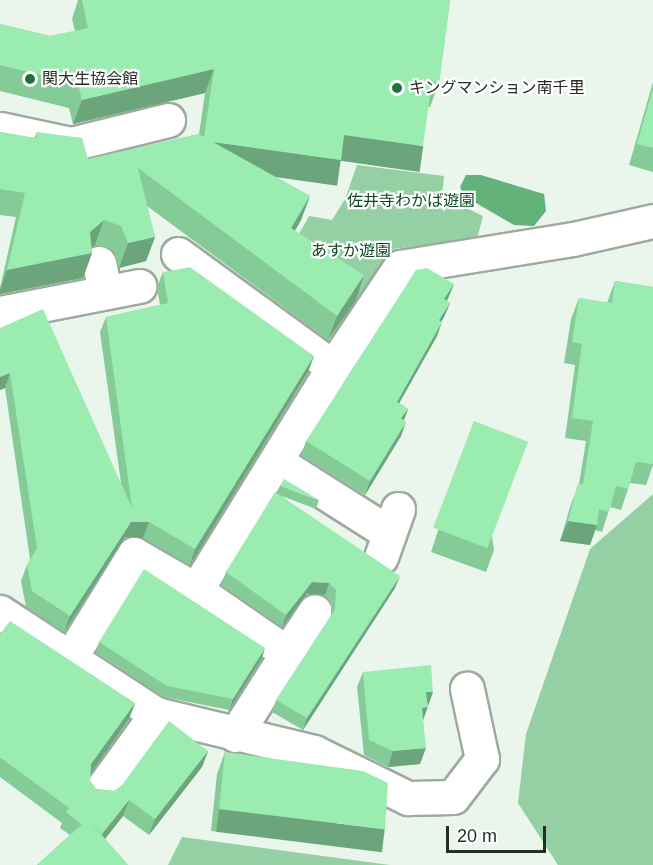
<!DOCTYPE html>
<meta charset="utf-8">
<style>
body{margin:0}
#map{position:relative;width:653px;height:865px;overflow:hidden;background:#eaf5ec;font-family:Arial,"Noto Sans JP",sans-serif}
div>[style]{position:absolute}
.green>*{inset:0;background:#95d0a4}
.water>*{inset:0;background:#63b27a}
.roads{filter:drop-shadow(2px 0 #9ea9a0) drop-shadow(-2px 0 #9ea9a0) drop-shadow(0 2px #9ea9a0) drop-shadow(0 -2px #9ea9a0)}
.minor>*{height:33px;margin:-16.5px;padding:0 16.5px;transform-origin:16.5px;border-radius:16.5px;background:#fff}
.wall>*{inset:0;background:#85cb98}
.shaded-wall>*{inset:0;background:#6ca57c;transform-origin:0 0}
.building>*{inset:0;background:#9becb1;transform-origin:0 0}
.dots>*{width:16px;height:16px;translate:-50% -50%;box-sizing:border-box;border:3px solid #fff;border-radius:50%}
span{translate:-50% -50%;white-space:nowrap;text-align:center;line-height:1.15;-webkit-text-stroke:4.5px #fff;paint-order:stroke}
.poi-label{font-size:16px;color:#282c29}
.left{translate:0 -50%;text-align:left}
.park-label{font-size:16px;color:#0a4824}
.scale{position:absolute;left:446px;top:826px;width:100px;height:27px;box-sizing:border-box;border:3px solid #282c29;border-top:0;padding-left:8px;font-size:18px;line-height:21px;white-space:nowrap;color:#282c29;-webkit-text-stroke:4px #fff;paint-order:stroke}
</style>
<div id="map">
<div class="green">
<i style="clip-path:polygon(357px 165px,444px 176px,442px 196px,483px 216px,477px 239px,393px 249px,363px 301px,288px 253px,309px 216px,332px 220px,345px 199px)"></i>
<i style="clip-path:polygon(653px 494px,653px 865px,558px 865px,518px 803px,526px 734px,590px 549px)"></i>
<i style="clip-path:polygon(182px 837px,390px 865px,168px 865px)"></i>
</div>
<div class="water">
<i style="clip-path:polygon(466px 175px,481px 175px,544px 194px,546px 211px,534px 226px,514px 225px,464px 196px,460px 187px)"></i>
</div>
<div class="roads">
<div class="minor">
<i style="left:0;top:129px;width:73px;rotate:11.9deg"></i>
<i style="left:71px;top:144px;width:100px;rotate:-13.9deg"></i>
<i style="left:178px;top:254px;width:192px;rotate:36.1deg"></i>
<i style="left:99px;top:263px;width:30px;rotate:78deg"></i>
<i style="left:0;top:313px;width:142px;rotate:-11deg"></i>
<i style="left:277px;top:462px;width:133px;rotate:32.4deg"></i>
<i style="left:381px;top:557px;width:51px;rotate:-70.5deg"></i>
<i style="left:196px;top:590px;width:262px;rotate:-58.4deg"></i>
<i style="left:333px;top:367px;width:120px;rotate:-56.2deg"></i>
<i style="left:400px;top:267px;width:175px;rotate:-9.2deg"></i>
<i style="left:573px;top:239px;width:82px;rotate:-12.7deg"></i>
<i style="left:0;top:612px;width:186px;rotate:33.2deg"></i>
<i style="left:156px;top:714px;width:163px;rotate:13.5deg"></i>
<i style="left:314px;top:752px;width:105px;rotate:26.1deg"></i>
<i style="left:408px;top:798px;width:45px;rotate:-1.3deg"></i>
<i style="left:453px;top:797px;width:48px;rotate:-52.7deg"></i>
<i style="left:482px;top:759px;width:72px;rotate:-102.1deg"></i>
<i style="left:287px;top:653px;width:50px;rotate:-56.3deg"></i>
<i style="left:70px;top:658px;width:122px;rotate:-58.4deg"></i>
<i style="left:134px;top:554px;width:72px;rotate:30.1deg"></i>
<i style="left:196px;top:590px;width:111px;rotate:34.7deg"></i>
<i style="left:287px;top:653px;width:97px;rotate:122.4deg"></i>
<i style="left:101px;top:790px;width:94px;rotate:-54.1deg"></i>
</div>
</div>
<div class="wall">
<i style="clip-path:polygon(78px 0,450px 0,439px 83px,430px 107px,428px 107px,414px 170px,341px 160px,332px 184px,274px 176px,310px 196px,301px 220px,295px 231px,356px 300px,328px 340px,147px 206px,155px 237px,146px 261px,119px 268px,113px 250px,95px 245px,91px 248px,92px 253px,83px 278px,0 294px,0 288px,16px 217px,0 215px,0 132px,34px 138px,37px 132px,88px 159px,199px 134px,205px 93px,73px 124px,69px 108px,0 91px,0 24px,50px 36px,75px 31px,72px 19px)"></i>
<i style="clip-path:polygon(653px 82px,653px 172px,629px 165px)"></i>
<i style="clip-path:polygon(163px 272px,314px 356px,308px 372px,190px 565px,143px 538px,125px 537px,64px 632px,26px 607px,21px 581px,27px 565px,30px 559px,5px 388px,0 390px,0 328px,121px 483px,100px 332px,106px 317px,160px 305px,157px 287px)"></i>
<i style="clip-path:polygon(615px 281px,653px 287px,653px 465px,646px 485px,630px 483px,621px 510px,610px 507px,602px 532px,595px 530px,590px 545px,560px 541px,571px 504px,579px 484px,586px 441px,565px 438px,575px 365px,564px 363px,571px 319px,579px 298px,607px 303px)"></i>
<i style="clip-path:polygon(454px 284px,447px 301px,450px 303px,444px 317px,441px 322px,437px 336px,399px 403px,408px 409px,404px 420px,401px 436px,365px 495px,301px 455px,306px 441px)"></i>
<i style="clip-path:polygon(474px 421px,494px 550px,486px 572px,431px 552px)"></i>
<i style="clip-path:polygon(280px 486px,319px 500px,316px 509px,282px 496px,395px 588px,303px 730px,272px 712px,276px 700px,331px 616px,331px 602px,325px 595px,307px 594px,282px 627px,221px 585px,226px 572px,277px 493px)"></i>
<i style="clip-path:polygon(0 634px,135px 703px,129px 719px,90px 773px,90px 781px,96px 789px,114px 791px,208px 751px,202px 767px,149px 835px,123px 816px,105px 839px,128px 865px,37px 865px,70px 835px,60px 828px,62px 823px,0 777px)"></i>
<i style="clip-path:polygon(99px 642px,262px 658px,229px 710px,164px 697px,96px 652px)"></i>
<i style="clip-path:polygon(363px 672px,428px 706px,423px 720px,420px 764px,388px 767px,364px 755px,357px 687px)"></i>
<i style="clip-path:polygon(225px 752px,377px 850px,211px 831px,217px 774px)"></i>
</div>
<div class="shaded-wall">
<i style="clip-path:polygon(214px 69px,205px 93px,73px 124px,82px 100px)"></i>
<i style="left:344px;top:135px;width:80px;height:26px;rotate:8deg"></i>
<i style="left:213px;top:142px;width:129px;height:26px;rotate:8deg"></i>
<i style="clip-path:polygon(310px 196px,301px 220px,282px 252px,291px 228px)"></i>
<i style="clip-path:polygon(104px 220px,95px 245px,83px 255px,92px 253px,83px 278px,0 294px,0 290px,7px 270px,90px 232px)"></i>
<i style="clip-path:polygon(155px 237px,146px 261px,119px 268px,128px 243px)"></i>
<i style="clip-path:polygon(364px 275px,356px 300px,328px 340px,337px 316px)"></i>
<i style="clip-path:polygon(454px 284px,448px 298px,439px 313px,444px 299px)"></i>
<i style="clip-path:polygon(450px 303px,444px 317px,434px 334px,439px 320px)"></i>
<i style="clip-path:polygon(442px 322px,437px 336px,392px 416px,397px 402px)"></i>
<i style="clip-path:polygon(314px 356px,308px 372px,190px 565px,195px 549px)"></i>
<i style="clip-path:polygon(10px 373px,5px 388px,0 390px,0 377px)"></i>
<i style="clip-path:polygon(408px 409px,403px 423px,401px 418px)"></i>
<i style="clip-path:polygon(406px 422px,401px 436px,365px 495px,370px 481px)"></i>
<i style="clip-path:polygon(568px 521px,597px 525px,590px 545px,560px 541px)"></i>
<i style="clip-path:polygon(131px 522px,149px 522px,143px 538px,125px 537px,64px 632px,70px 616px)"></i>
<i style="clip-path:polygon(400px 576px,395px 588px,303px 730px,307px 718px)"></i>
<i style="clip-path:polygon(312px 582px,329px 583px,325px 595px,307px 594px,282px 627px,286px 615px)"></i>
<i style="clip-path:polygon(265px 648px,262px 658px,229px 710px,233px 699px)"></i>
<i style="clip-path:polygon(426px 692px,433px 692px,422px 723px,416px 724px)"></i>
<i style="clip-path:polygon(135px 703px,129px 719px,86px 780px,91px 764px)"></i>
<i style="clip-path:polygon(426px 748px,420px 764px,388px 767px,393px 751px)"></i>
<i style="clip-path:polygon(208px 751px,202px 767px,149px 835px,155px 819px)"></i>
<i style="clip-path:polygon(129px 800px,123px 816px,93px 854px,99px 838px)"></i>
<i style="left:219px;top:809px;width:167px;height:23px;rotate:7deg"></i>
</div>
<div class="building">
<i style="clip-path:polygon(82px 0,450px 0,439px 83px,432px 81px,423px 146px,344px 135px,341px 160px,213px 142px,310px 196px,291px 228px,364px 275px,337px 316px,138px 168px,155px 237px,128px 243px,121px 226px,104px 220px,90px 232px,92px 253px,7px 270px,25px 193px,0 189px,0 132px,36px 138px,37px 132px,82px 138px,88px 159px,199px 134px,204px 137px,214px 69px,82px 100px,78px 84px,0 65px,0 24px,50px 36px,88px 28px)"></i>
<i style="clip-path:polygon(653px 88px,653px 148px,637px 144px)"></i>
<i style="clip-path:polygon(190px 267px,314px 356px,195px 549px,149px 522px,131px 522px,70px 616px,32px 591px,27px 565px,37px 548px,10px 373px,0 377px,0 328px,43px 309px,132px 508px,106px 317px,168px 303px,163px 272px)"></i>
<i style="clip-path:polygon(427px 268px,454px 284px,444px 299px,450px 303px,439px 320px,442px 322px,397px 402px,408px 409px,401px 418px,406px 422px,370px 481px,306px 441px,416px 270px)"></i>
<i style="clip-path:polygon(615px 281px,653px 287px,653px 464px,636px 462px,628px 489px,616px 486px,609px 512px,599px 509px,597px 525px,568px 521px,578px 483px,583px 485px,593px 421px,572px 418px,582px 344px,572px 342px,579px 298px,612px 303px)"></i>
<i style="left:474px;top:421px;width:58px;height:114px;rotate:21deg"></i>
<i style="clip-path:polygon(284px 479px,319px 500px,280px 486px)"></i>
<i style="clip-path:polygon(275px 492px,400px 576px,307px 718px,276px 700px,335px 609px,336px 590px,329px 583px,312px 582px,286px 615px,226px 572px)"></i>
<i style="clip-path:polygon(144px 569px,265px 648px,233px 699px,167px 686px,99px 642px)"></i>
<i style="clip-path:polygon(10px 621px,135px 703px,91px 764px,90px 781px,96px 789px,114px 791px,122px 785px,169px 721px,208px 751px,155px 819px,129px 800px,102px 834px,88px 819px,82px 825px,66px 812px,69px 808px,1px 758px,0 759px,0 634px)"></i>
<i style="clip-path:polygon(431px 665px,433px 692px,426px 692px,428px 707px,422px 708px,426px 748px,393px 751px,369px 740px,363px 672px)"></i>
<i style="clip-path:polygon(225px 752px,363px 771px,388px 783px,385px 829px,219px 809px)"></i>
<i style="clip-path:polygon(88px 819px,128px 865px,39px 865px,38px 864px)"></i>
</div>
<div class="dots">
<i style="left:30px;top:79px;background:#23703f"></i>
<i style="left:397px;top:88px;background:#23703f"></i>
</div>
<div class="poi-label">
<span class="left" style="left:42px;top:79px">関大生協会館</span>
<span class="left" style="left:409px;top:88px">キングマンション南千里</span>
</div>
<div class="park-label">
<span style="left:411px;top:201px">佐井寺わかば遊園</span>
<span style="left:351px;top:251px">あすか遊園</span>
</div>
<div class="scale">20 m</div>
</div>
